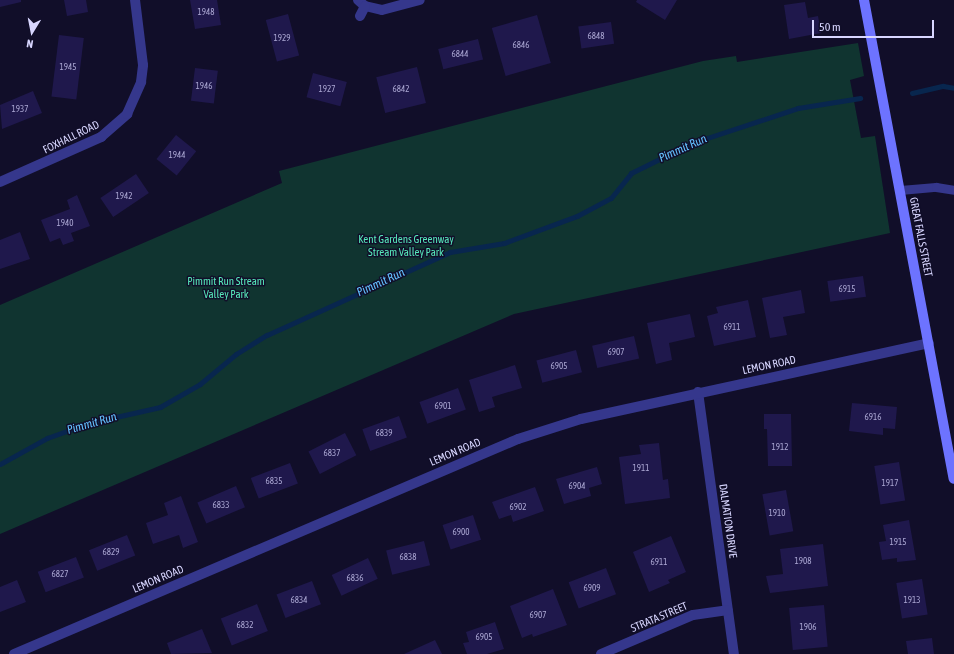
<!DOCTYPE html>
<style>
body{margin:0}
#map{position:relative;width:954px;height:654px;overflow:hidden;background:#110e29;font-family:"Asap Condensed",sans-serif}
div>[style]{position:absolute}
.green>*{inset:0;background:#103430}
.stream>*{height:5px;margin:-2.5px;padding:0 2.5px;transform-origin:2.5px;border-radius:2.5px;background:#08264e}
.building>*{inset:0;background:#1f184c;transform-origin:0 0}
.service>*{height:9px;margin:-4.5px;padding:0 4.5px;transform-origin:4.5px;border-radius:4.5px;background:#35378c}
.minor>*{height:10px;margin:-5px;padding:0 5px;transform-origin:5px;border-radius:5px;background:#35378c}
.secondary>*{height:10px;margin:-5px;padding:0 5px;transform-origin:5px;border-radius:5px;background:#6d73ff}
span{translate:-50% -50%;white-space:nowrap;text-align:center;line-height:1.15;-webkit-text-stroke:3px #110e29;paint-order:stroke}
.number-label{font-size:9px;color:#aaa6d2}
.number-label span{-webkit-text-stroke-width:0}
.street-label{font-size:11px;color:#d8d6ff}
.park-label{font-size:11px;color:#57eabc}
.water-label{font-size:12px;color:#64c1ff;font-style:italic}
.north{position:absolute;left:12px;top:12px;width:40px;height:40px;-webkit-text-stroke:3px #110e29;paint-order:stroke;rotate:190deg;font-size:11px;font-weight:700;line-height:16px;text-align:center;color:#d8d6ff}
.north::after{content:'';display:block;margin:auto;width:14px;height:18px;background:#d8d6ff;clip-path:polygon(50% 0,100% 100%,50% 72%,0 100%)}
.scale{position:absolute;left:812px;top:20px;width:122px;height:18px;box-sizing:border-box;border:2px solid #d8d6ff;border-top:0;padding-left:5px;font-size:12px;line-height:14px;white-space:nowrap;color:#d8d6ff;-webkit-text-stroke:3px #110e29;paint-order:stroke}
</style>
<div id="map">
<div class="green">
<i style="clip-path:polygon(858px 43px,864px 76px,850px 80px,861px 138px,875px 136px,890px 233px,514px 314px,0 534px,0 305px,282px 183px,279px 171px,703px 61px,736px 56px,737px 62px)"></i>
</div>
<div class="stream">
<i style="left:912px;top:93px;width:32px;rotate:-13deg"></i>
<i style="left:943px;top:86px;width:11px;rotate:10deg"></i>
<i style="left:0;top:464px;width:54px;rotate:-29deg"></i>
<i style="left:47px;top:438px;width:45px;rotate:-19.7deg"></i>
<i style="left:89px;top:423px;width:73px;rotate:-12.7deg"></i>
<i style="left:160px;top:407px;width:46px;rotate:-29.9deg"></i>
<i style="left:200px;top:384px;width:47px;rotate:-39.8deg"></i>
<i style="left:236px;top:354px;width:36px;rotate:-32deg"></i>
<i style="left:267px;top:335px;width:201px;rotate:-24.4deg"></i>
<i style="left:450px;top:252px;width:55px;rotate:-9.5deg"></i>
<i style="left:504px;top:243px;width:78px;rotate:-20.3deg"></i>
<i style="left:577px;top:216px;width:38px;rotate:-28deg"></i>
<i style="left:611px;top:198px;width:32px;rotate:-51deg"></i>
<i style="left:631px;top:173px;width:68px;rotate:-26.2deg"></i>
<i style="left:692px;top:143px;width:112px;rotate:-18.3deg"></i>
<i style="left:798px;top:108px;width:63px;rotate:-9.2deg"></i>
</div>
<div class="building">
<i style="clip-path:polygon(0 0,21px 0,21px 2px,0 7px)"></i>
<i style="clip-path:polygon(64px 0,86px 0,88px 12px,67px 16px)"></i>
<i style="clip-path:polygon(190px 0,217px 0,221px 25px,195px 29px)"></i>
<i style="clip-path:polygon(637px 0,677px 0,665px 20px,636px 2px)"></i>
<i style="clip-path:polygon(805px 2px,808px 18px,818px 16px,821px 33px,789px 39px,784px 5px)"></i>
<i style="left:288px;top:14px;width:43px;height:23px;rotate:75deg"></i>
<i style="left:537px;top:15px;width:50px;height:47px;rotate:74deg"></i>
<i style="left:611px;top:22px;width:22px;height:33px;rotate:82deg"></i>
<i style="left:59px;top:35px;width:25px;height:62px;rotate:7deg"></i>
<i style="left:478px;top:39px;width:21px;height:41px;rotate:76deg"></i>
<i style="left:417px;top:67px;width:37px;height:42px;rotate:76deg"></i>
<i style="left:195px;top:68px;width:23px;height:33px;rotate:7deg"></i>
<i style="left:313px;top:73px;width:35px;height:25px;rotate:15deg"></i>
<i style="clip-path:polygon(33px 91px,42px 113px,2px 129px,0 105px)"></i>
<i style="left:176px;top:135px;width:26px;height:31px;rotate:39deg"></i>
<i style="left:136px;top:174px;width:23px;height:43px;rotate:56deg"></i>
<i style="clip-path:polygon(77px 195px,90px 226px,71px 233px,74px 241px,63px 245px,60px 238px,50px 242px,41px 220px,70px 209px,67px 200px)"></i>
<i style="clip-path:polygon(20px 232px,30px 259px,0 269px,0 240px)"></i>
<i style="left:863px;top:276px;width:21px;height:36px;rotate:82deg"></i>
<i style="clip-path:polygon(801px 290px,805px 313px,783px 317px,787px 335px,770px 338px,762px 298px)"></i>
<i style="clip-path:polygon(748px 300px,756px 337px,714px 346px,707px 316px,718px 313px,716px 307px)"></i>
<i style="clip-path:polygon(690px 314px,695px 337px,669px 343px,672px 360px,656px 364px,647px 323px)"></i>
<i style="left:634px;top:336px;width:23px;height:43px;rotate:77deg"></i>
<i style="left:576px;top:350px;width:23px;height:41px;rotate:75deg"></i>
<i style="clip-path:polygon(515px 365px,522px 388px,492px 397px,495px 407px,479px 412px,469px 380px)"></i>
<i style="left:458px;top:388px;width:23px;height:41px;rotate:70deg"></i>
<i style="clip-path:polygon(852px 403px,897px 407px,895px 429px,883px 428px,883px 435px,849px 431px)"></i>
<i style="clip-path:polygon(764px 414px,791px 414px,792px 466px,768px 466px,767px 429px,764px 429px)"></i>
<i style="left:399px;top:416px;width:23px;height:39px;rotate:70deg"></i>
<i style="left:345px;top:433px;width:25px;height:41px;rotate:63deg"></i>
<i style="clip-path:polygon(659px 443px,663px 480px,668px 479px,670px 498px,625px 504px,619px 457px,641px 454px,639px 445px)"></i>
<i style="left:899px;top:462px;width:39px;height:25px;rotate:81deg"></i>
<i style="left:290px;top:463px;width:22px;height:42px;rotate:69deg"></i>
<i style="clip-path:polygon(597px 467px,602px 484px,589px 488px,591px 496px,564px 504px,556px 479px)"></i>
<i style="left:236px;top:486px;width:23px;height:42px;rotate:67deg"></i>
<i style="clip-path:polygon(535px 487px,544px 511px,513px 522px,511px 515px,499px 519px,492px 502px)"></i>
<i style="left:786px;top:490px;width:42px;height:24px;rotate:80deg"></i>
<i style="clip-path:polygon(181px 496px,198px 542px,183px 548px,179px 535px,153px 544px,146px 523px,168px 515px,164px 503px)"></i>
<i style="left:473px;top:515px;width:26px;height:32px;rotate:72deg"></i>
<i style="clip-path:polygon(909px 520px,916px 560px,897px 562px,897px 558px,882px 560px,879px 542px,886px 541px,883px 525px)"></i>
<i style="left:127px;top:535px;width:22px;height:41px;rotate:68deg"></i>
<i style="clip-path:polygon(671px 536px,686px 572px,668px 580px,670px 583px,649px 592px,633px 552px)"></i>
<i style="left:424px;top:541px;width:25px;height:39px;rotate:76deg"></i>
<i style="clip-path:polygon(823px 544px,828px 586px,770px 593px,766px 576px,783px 574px,780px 549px)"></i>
<i style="left:76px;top:557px;width:22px;height:41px;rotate:69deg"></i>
<i style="left:368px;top:558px;width:23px;height:40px;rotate:65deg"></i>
<i style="left:606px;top:568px;width:28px;height:40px;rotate:69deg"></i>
<i style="left:922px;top:579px;width:36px;height:26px;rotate:81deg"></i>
<i style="clip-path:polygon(17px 580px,26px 602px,0 612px,0 587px)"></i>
<i style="left:312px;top:581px;width:25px;height:38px;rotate:69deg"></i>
<i style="clip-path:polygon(553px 589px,567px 625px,533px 637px,532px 634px,522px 638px,510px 606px)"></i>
<i style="left:257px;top:604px;width:29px;height:39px;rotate:68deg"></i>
<i style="left:824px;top:605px;width:42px;height:35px;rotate:85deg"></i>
<i style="clip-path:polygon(495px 622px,504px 649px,487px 654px,467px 654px,463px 643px,469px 642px,466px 632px)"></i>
<i style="clip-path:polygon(202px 629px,212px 653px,171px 654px,167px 643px)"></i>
<i style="clip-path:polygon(932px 638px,934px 654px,908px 654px,906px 641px)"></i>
<i style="clip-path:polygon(435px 640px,442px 654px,404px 654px)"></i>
</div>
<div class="service">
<i style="left:900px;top:190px;width:36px;rotate:-5deg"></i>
<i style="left:936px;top:187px;width:18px;rotate:9deg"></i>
</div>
<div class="minor">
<i style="left:358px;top:0;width:9px;rotate:41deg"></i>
<i style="left:365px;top:6px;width:17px;rotate:13deg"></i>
<i style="left:382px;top:10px;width:39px;rotate:-15deg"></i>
<i style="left:360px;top:16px;width:11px;rotate:-63deg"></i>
<i style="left:0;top:182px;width:111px;rotate:-24deg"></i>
<i style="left:101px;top:137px;width:35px;rotate:-41deg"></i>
<i style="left:127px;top:114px;width:35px;rotate:-66deg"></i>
<i style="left:141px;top:82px;width:17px;rotate:-83deg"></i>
<i style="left:143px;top:65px;width:65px;rotate:-97deg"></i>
<i style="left:698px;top:392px;width:264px;rotate:82.2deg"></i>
<i style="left:14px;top:654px;width:548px;rotate:-23.1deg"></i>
<i style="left:518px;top:439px;width:66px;rotate:-17.6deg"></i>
<i style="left:581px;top:419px;width:356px;rotate:-12.3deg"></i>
<i style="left:601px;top:654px;width:100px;rotate:-23deg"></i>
<i style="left:693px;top:615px;width:35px;rotate:-8deg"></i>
</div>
<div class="secondary">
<i style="left:864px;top:0;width:487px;rotate:79.4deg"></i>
</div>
<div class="number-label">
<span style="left:206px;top:12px">1948</span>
<span style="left:596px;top:36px">6848</span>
<span style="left:282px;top:38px">1929</span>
<span style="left:521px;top:45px">6846</span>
<span style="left:460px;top:54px">6844</span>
<span style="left:68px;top:67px">1945</span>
<span style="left:204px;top:86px">1946</span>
<span style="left:327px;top:89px">1927</span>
<span style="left:401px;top:89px">6842</span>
<span style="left:20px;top:109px">1937</span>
<span style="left:177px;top:155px">1944</span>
<span style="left:124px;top:196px">1942</span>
<span style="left:65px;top:223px">1940</span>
<span style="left:847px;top:289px">6915</span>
<span style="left:732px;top:327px">6911</span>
<span style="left:616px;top:352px">6907</span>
<span style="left:559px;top:366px">6905</span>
<span style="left:443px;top:406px">6901</span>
<span style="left:873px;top:417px">6916</span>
<span style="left:384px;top:433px">6839</span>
<span style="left:780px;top:447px">1912</span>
<span style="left:332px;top:453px">6837</span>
<span style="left:641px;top:468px">1911</span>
<span style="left:274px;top:481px">6835</span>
<span style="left:890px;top:483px">1917</span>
<span style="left:577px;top:486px">6904</span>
<span style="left:221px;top:505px">6833</span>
<span style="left:518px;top:507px">6902</span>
<span style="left:777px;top:513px">1910</span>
<span style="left:461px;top:532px">6900</span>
<span style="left:898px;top:542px">1915</span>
<span style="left:111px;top:552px">6829</span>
<span style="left:408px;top:557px">6838</span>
<span style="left:803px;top:561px">1908</span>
<span style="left:659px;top:562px">6911</span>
<span style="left:60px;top:574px">6827</span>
<span style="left:355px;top:578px">6836</span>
<span style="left:592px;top:588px">6909</span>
<span style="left:299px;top:600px">6834</span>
<span style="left:912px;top:600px">1913</span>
<span style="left:538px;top:615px">6907</span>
<span style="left:245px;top:625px">6832</span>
<span style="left:808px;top:627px">1906</span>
<span style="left:484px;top:637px">6905</span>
</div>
<div class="street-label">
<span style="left:71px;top:137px;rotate:-26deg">FOXHALL ROAD</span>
<span style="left:921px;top:237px;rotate:79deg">GREAT FALLS STREET</span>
<span style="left:769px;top:365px;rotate:-12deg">LEMON ROAD</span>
<span style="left:455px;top:452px;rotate:-23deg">LEMON ROAD</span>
<span style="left:728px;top:521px;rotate:82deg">DALMATION DRIVE</span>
<span style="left:158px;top:579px;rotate:-23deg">LEMON ROAD</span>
<span style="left:659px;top:617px;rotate:-23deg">STRATA STREET</span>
</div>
<div class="park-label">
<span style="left:406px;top:246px">Kent Gardens Greenway<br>Stream Valley Park</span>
<span style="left:226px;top:288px">Pimmit Run Stream<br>Valley Park</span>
</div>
<div class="water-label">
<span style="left:683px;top:149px;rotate:-24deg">Pimmit Run</span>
<span style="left:381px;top:283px;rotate:-25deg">Pimmit Run</span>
<span style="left:92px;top:424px;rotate:-16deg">Pimmit Run</span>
</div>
<div class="north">N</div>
<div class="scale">50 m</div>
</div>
